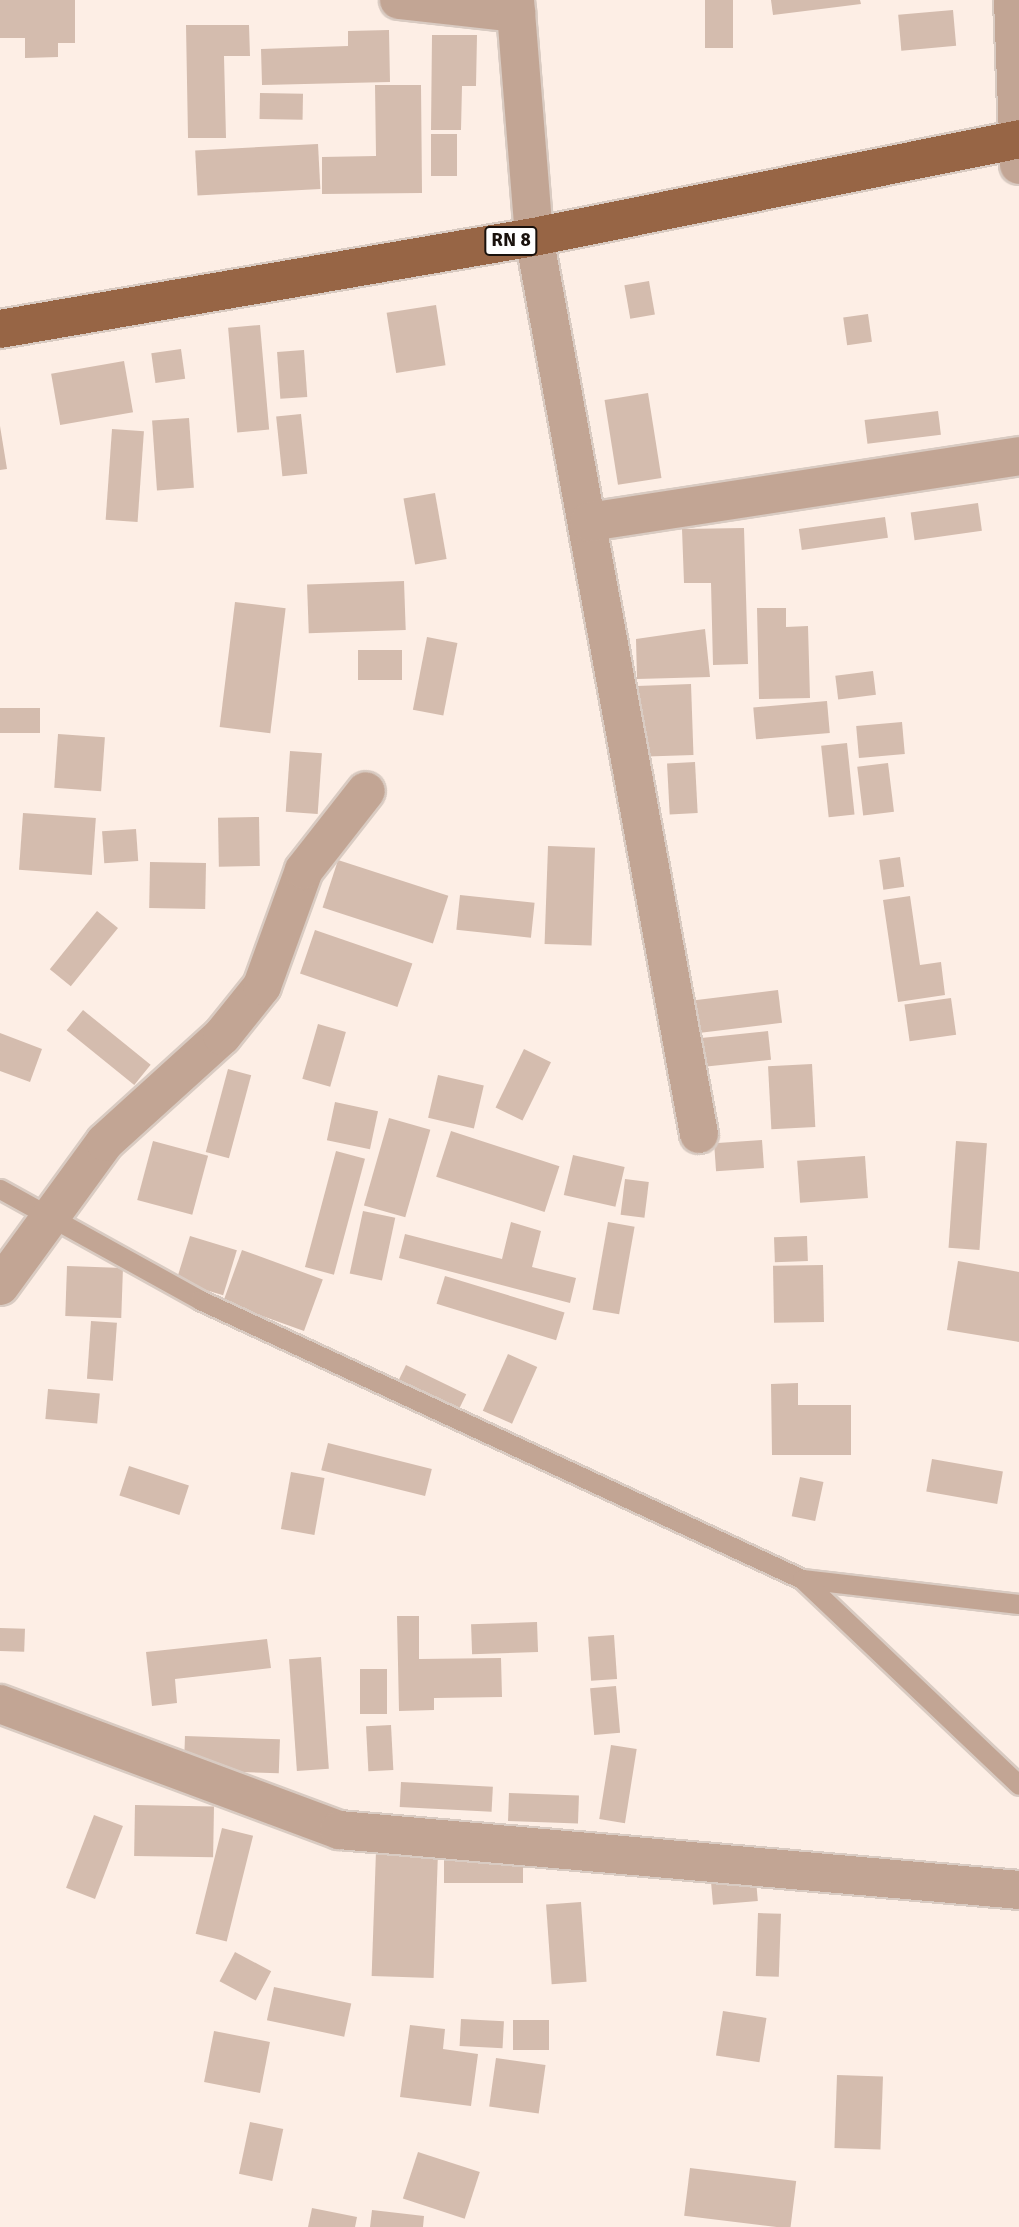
<!DOCTYPE html>
<style>
body{margin:0}
#map{position:relative;width:1019px;height:2227px;overflow:hidden;background:#fdeee5;font-family:Signika,sans-serif}
div>[style]{position:absolute}
.building>*{inset:0;background:#d4bcae;transform-origin:0 0}
.roads{filter:drop-shadow(2px 0 #d9cbc2) drop-shadow(-2px 0 #d9cbc2) drop-shadow(0 2px #d9cbc2) drop-shadow(0 -2px #d9cbc2)}
.lane>*{height:19px;margin:-9.5px;padding:0 9.5px;transform-origin:9.5px;border-radius:9.5px;background:#c2a594}
.street>*{height:38px;margin:-19px;padding:0 19px;transform-origin:19px;border-radius:19px;background:#c2a594}
.primary>*{height:38px;margin:-19px;padding:0 19px;transform-origin:19px;border-radius:19px;background:#976545}
span{translate:-50% -50%;white-space:nowrap;text-align:center;line-height:1.15;-webkit-text-stroke:6px #fff;paint-order:stroke}
.shield-label span{padding:2px 5px;background:#fff;border:2px solid;border-radius:5px;-webkit-text-stroke-width:0}
.shield-label{font-size:19px;color:#19110c;font-weight:700}
</style>
<div id="map">
<div class="building">
<i style="clip-path:polygon(0 0,75px 0,75px 43px,58px 43px,58px 57px,25px 58px,25px 38px,0 38px)"></i>
<i style="left:705px;top:0;width:28px;height:48px"></i>
<i style="clip-path:polygon(771px 0,860px 0,861px 4px,773px 15px)"></i>
<i style="left:953px;top:10px;width:36px;height:55px;rotate:85deg"></i>
<i style="clip-path:polygon(186px 25px,249px 25px,250px 56px,224px 56px,226px 138px,188px 138px)"></i>
<i style="clip-path:polygon(389px 30px,390px 82px,262px 85px,261px 49px,348px 46px,348px 31px)"></i>
<i style="clip-path:polygon(432px 35px,477px 35px,476px 86px,462px 86px,461px 130px,431px 130px)"></i>
<i style="clip-path:polygon(375px 85px,421px 85px,422px 193px,322px 194px,322px 157px,376px 156px)"></i>
<i style="left:260px;top:93px;width:43px;height:26px;rotate:1deg"></i>
<i style="left:431px;top:134px;width:26px;height:42px"></i>
<i style="left:318px;top:144px;width:45px;height:123px;rotate:87deg"></i>
<i style="left:649px;top:281px;width:34px;height:25px;rotate:80deg"></i>
<i style="left:436px;top:305px;width:61px;height:50px;rotate:81deg"></i>
<i style="left:868px;top:314px;width:28px;height:25px;rotate:82deg"></i>
<i style="left:260px;top:325px;width:105px;height:32px;rotate:85deg"></i>
<i style="left:181px;top:349px;width:30px;height:30px;rotate:82deg"></i>
<i style="left:304px;top:350px;width:47px;height:27px;rotate:86deg"></i>
<i style="left:124px;top:361px;width:52px;height:74px;rotate:80deg"></i>
<i style="left:648px;top:393px;width:86px;height:44px;rotate:81deg"></i>
<i style="left:938px;top:411px;width:24px;height:74px;rotate:83deg"></i>
<i style="left:301px;top:414px;width:60px;height:25px;rotate:84deg"></i>
<i style="left:189px;top:418px;width:70px;height:37px;rotate:86deg"></i>
<i style="clip-path:polygon(0 426px,7px 469px,0 470px)"></i>
<i style="left:112px;top:429px;width:32px;height:91px;rotate:4deg"></i>
<i style="left:435px;top:493px;width:67px;height:32px;rotate:80deg"></i>
<i style="left:978px;top:503px;width:28px;height:68px;rotate:82deg"></i>
<i style="left:885px;top:517px;width:21px;height:87px;rotate:82deg"></i>
<i style="clip-path:polygon(744px 528px,748px 664px,713px 665px,711px 583px,684px 583px,682px 529px)"></i>
<i style="left:404px;top:581px;width:49px;height:97px;rotate:88deg"></i>
<i style="left:235px;top:602px;width:51px;height:126px;rotate:7deg"></i>
<i style="clip-path:polygon(757px 608px,786px 608px,786px 627px,808px 626px,810px 698px,759px 699px)"></i>
<i style="clip-path:polygon(705px 629px,710px 677px,637px 679px,636px 639px)"></i>
<i style="left:427px;top:637px;width:31px;height:74px;rotate:11deg"></i>
<i style="left:358px;top:650px;width:44px;height:30px"></i>
<i style="left:873px;top:671px;width:24px;height:38px;rotate:83deg"></i>
<i style="left:691px;top:684px;width:71px;height:54px;rotate:88deg"></i>
<i style="left:827px;top:701px;width:32px;height:74px;rotate:85deg"></i>
<i style="left:40px;top:708px;width:25px;height:40px;rotate:90deg"></i>
<i style="left:902px;top:722px;width:32px;height:46px;rotate:85deg"></i>
<i style="left:58px;top:734px;width:47px;height:54px;rotate:4deg"></i>
<i style="left:847px;top:743px;width:72px;height:26px;rotate:84deg"></i>
<i style="left:290px;top:751px;width:32px;height:61px;rotate:4deg"></i>
<i style="left:695px;top:762px;width:51px;height:28px;rotate:87deg"></i>
<i style="left:888px;top:763px;width:49px;height:31px;rotate:83deg"></i>
<i style="left:23px;top:813px;width:73px;height:57px;rotate:4deg"></i>
<i style="left:259px;top:817px;width:49px;height:41px;rotate:89deg"></i>
<i style="left:136px;top:829px;width:32px;height:34px;rotate:86deg"></i>
<i style="left:548px;top:846px;width:47px;height:98px;rotate:2deg"></i>
<i style="left:900px;top:857px;width:30px;height:21px;rotate:82deg"></i>
<i style="left:338px;top:860px;width:116px;height:50px;rotate:18deg"></i>
<i style="left:150px;top:862px;width:56px;height:46px;rotate:1deg"></i>
<i style="left:460px;top:895px;width:75px;height:35px;rotate:6deg"></i>
<i style="clip-path:polygon(910px 896px,920px 965px,941px 962px,945px 995px,898px 1002px,883px 900px)"></i>
<i style="left:97px;top:911px;width:27px;height:75px;rotate:39deg"></i>
<i style="left:315px;top:930px;width:103px;height:46px;rotate:19deg"></i>
<i style="left:778px;top:990px;width:33px;height:88px;rotate:83deg"></i>
<i style="left:951px;top:998px;width:37px;height:47px;rotate:82deg"></i>
<i style="left:83px;top:1010px;width:87px;height:26px;rotate:39deg"></i>
<i style="left:318px;top:1024px;width:29px;height:57px;rotate:16deg"></i>
<i style="left:768px;top:1031px;width:29px;height:72px;rotate:84deg"></i>
<i style="clip-path:polygon(0 1033px,42px 1049px,30px 1082px,0 1071px)"></i>
<i style="left:524px;top:1049px;width:30px;height:65px;rotate:26deg"></i>
<i style="left:812px;top:1064px;width:63px;height:44px;rotate:87deg"></i>
<i style="left:228px;top:1069px;width:24px;height:86px;rotate:15deg"></i>
<i style="left:438px;top:1075px;width:47px;height:44px;rotate:13deg"></i>
<i style="left:335px;top:1102px;width:44px;height:39px;rotate:12deg"></i>
<i style="left:389px;top:1118px;width:43px;height:91px;rotate:16deg"></i>
<i style="left:451px;top:1131px;width:114px;height:48px;rotate:18deg"></i>
<i style="left:762px;top:1140px;width:28px;height:48px;rotate:86deg"></i>
<i style="left:153px;top:1141px;width:57px;height:61px;rotate:15deg"></i>
<i style="left:956px;top:1141px;width:31px;height:107px;rotate:4deg"></i>
<i style="left:336px;top:1151px;width:30px;height:120px;rotate:15deg"></i>
<i style="left:573px;top:1155px;width:53px;height:41px;rotate:13deg"></i>
<i style="left:865px;top:1156px;width:42px;height:68px;rotate:86deg"></i>
<i style="left:625px;top:1179px;width:24px;height:36px;rotate:7deg"></i>
<i style="left:363px;top:1211px;width:33px;height:64px;rotate:12deg"></i>
<i style="clip-path:polygon(511px 1222px,541px 1231px,532px 1267px,576px 1278px,570px 1303px,399px 1258px,405px 1234px,502px 1259px)"></i>
<i style="left:608px;top:1222px;width:27px;height:89px;rotate:10deg"></i>
<i style="left:190px;top:1236px;width:49px;height:47px;rotate:17deg"></i>
<i style="left:807px;top:1236px;width:25px;height:33px;rotate:88deg"></i>
<i style="left:242px;top:1250px;width:86px;height:55px;rotate:20deg"></i>
<i style="clip-path:polygon(958px 1261px,1019px 1272px,1019px 1342px,947px 1330px)"></i>
<i style="left:823px;top:1265px;width:57px;height:50px;rotate:89deg"></i>
<i style="left:67px;top:1266px;width:56px;height:50px;rotate:2deg"></i>
<i style="left:445px;top:1276px;width:125px;height:29px;rotate:17deg"></i>
<i style="left:91px;top:1321px;width:26px;height:58px;rotate:4deg"></i>
<i style="left:508px;top:1354px;width:32px;height:62px;rotate:24deg"></i>
<i style="left:406px;top:1365px;width:67px;height:23px;rotate:26deg"></i>
<i style="clip-path:polygon(798px 1383px,798px 1405px,851px 1405px,851px 1455px,772px 1455px,771px 1384px)"></i>
<i style="left:48px;top:1389px;width:52px;height:30px;rotate:5deg"></i>
<i style="left:328px;top:1443px;width:107px;height:28px;rotate:14deg"></i>
<i style="left:932px;top:1459px;width:72px;height:33px;rotate:10deg"></i>
<i style="left:129px;top:1466px;width:63px;height:31px;rotate:18deg"></i>
<i style="left:291px;top:1472px;width:34px;height:58px;rotate:10deg"></i>
<i style="left:800px;top:1477px;width:24px;height:40px;rotate:12deg"></i>
<i style="clip-path:polygon(397px 1616px,419px 1616px,419px 1659px,501px 1658px,502px 1697px,434px 1698px,434px 1710px,399px 1711px)"></i>
<i style="left:537px;top:1622px;width:30px;height:66px;rotate:88deg"></i>
<i style="left:0;top:1628px;width:25px;height:23px;rotate:2deg"></i>
<i style="left:614px;top:1635px;width:44px;height:26px;rotate:86deg"></i>
<i style="clip-path:polygon(267px 1639px,271px 1668px,175px 1679px,177px 1703px,152px 1706px,146px 1652px)"></i>
<i style="left:321px;top:1657px;width:112px;height:32px;rotate:86deg"></i>
<i style="left:360px;top:1669px;width:27px;height:45px"></i>
<i style="left:616px;top:1686px;width:47px;height:26px;rotate:85deg"></i>
<i style="left:391px;top:1725px;width:45px;height:25px;rotate:87deg"></i>
<i style="left:185px;top:1736px;width:95px;height:34px;rotate:2deg"></i>
<i style="left:611px;top:1745px;width:26px;height:75px;rotate:9deg"></i>
<i style="left:401px;top:1782px;width:92px;height:25px;rotate:3deg"></i>
<i style="left:509px;top:1793px;width:70px;height:28px;rotate:2deg"></i>
<i style="left:135px;top:1805px;width:79px;height:51px;rotate:1deg"></i>
<i style="left:94px;top:1815px;width:31px;height:78px;rotate:21deg"></i>
<i style="left:222px;top:1828px;width:32px;height:109px;rotate:14deg"></i>
<i style="left:376px;top:1851px;width:62px;height:125px;rotate:2deg"></i>
<i style="left:444px;top:1854px;width:79px;height:29px"></i>
<i style="left:756px;top:1880px;width:21px;height:45px;rotate:85deg"></i>
<i style="left:581px;top:1902px;width:80px;height:35px;rotate:86deg"></i>
<i style="left:758px;top:1913px;width:23px;height:63px;rotate:2deg"></i>
<i style="left:235px;top:1952px;width:41px;height:33px;rotate:28deg"></i>
<i style="left:274px;top:1987px;width:79px;height:34px;rotate:12deg"></i>
<i style="left:723px;top:2011px;width:44px;height:45px;rotate:9deg"></i>
<i style="left:461px;top:2019px;width:43px;height:27px;rotate:3deg"></i>
<i style="left:513px;top:2020px;width:36px;height:30px"></i>
<i style="clip-path:polygon(410px 2025px,445px 2029px,443px 2049px,478px 2054px,471px 2106px,400px 2097px)"></i>
<i style="left:214px;top:2031px;width:57px;height:52px;rotate:11deg"></i>
<i style="left:496px;top:2058px;width:50px;height:49px;rotate:8deg"></i>
<i style="left:837px;top:2075px;width:46px;height:73px;rotate:2deg"></i>
<i style="left:250px;top:2122px;width:34px;height:53px;rotate:12deg"></i>
<i style="left:418px;top:2152px;width:65px;height:49px;rotate:18deg"></i>
<i style="left:690px;top:2168px;width:107px;height:48px;rotate:7deg"></i>
<i style="clip-path:polygon(312px 2208px,357px 2217px,355px 2227px,308px 2227px)"></i>
<i style="clip-path:polygon(372px 2210px,424px 2216px,423px 2227px,370px 2227px)"></i>
</div>
<div class="roads">
<div class="lane">
<i style="left:0;top:1189px;width:229px;rotate:29deg"></i>
<i style="left:200px;top:1300px;width:664px;rotate:24.87deg"></i>
<i style="left:802px;top:1579px;width:218px;rotate:6.6deg"></i>
<i style="left:802px;top:1579px;width:299px;rotate:43.5deg"></i>
</div>
<div class="street">
<i style="left:399px;top:0;width:118px;rotate:6.3deg"></i>
<i style="left:515px;top:0;width:238px;rotate:85.4deg"></i>
<i style="left:534px;top:237px;width:912px;rotate:79.58deg"></i>
<i style="left:1013px;top:0;width:165px;rotate:87.9deg"></i>
<i style="left:589px;top:522px;width:435px;rotate:-8.7deg"></i>
<i style="left:0;top:1286px;width:178px;rotate:-53.9deg"></i>
<i style="left:105px;top:1142px;width:158px;rotate:-42.2deg"></i>
<i style="left:222px;top:1036px;width:64px;rotate:-51.3deg"></i>
<i style="left:262px;top:986px;width:123px;rotate:-70.1deg"></i>
<i style="left:304px;top:870px;width:100px;rotate:-51.9deg"></i>
<i style="left:0;top:1704px;width:362px;rotate:20.4deg"></i>
<i style="left:339px;top:1830px;width:683px;rotate:5.04deg"></i>
</div>
<div class="primary">
<i style="left:0;top:329px;width:542px;rotate:-9.78deg"></i>
<i style="left:534px;top:237px;width:495px;rotate:-11.4deg"></i>
</div>
</div>
<div class="shield-label">
<span style="left:511px;top:241px">RN 8</span>
</div>
</div>
